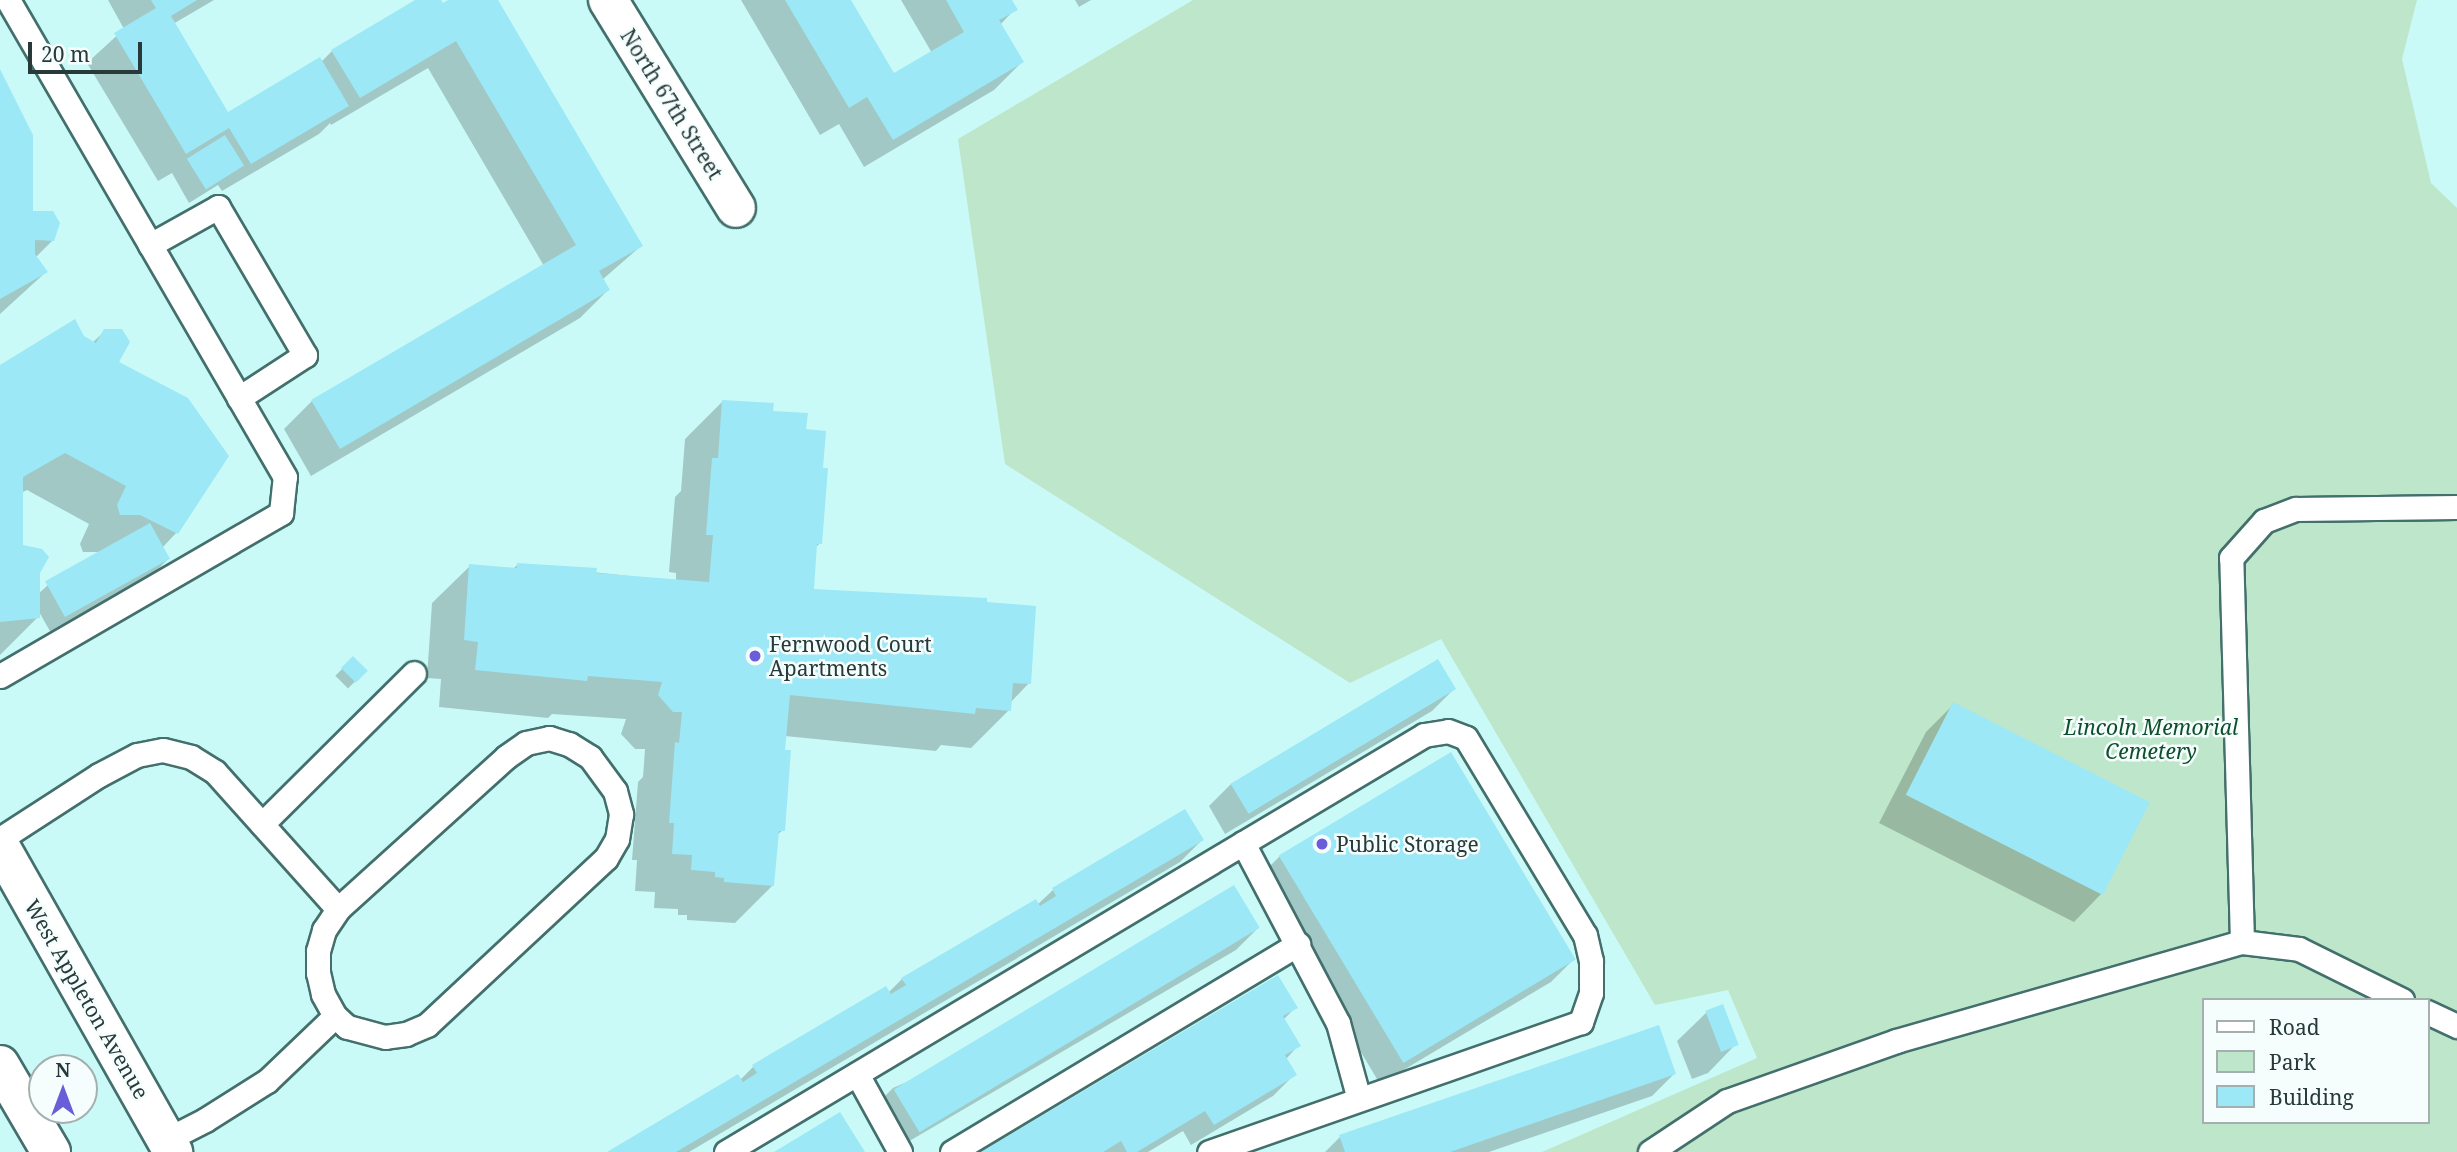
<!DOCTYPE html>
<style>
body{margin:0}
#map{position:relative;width:2457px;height:1152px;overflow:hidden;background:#cafaf7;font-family:"Noto Serif",serif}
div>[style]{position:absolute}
.green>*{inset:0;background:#bee6ca}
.shadow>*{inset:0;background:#0003;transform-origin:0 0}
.building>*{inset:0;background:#9ce8f6;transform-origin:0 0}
.roads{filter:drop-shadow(2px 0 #436f6c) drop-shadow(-2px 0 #436f6c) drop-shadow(0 2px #436f6c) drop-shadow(0 -2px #436f6c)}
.service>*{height:23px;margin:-11.5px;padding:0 11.5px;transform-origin:11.5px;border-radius:11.5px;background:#fff}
.minor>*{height:38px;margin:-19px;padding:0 19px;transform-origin:19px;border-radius:19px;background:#fff}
.primary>*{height:38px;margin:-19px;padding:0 19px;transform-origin:19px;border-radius:19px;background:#fff}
.dots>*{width:19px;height:19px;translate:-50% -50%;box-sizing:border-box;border:4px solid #f5fefd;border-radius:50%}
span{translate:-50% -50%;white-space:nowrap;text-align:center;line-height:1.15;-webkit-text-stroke:5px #f5fefd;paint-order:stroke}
.street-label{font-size:21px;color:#273a39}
.poi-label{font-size:21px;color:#273a39}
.left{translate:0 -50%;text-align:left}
.park-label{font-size:21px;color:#0d4f2d;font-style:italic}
.legend{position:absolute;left:2202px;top:998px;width:228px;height:126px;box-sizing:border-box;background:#f5fefd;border:2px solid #a3b0af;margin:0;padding:9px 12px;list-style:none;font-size:21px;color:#273a39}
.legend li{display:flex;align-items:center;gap:14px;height:35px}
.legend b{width:35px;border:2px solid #a3b0af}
.north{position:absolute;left:28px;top:1054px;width:70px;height:70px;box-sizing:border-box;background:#f5fefd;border:2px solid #a3b0af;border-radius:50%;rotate:0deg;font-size:19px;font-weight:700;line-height:28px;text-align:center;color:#273a39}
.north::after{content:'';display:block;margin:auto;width:24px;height:32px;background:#695ed8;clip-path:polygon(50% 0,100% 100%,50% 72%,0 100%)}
.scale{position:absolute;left:28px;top:42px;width:114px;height:32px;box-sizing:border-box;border:4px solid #273a39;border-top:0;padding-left:9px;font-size:21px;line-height:24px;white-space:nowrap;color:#273a39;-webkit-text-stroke:5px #f5fefd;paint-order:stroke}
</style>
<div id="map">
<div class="green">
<i style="clip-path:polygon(evenodd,1193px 0,2417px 0,2402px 59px,2431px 183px,2457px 208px,2457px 1152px,1542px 1152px,1757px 1058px,1728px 990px,1655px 1005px,1441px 639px,1350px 683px,1005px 464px,958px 139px,1193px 0,2203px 1000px,2427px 1000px,2427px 1122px,2203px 1122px,2203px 1000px)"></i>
</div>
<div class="shadow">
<i style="clip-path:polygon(108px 0,214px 0,173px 24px,227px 114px,321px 62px,332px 51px,419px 0,439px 0,442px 6px,452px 0,496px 0,641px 246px,602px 280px,608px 290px,580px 318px,311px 476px,284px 429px,312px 401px,544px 266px,428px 68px,331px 125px,330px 123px,319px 134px,222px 191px,218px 185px,189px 203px,172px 173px,158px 181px,87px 63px,124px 29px)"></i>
<i style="clip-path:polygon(741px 0,849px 0,894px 75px,932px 53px,901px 0,1010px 0,1015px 9px,1000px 25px,1022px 62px,994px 90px,864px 167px,839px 124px,820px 135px)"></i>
<i style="clip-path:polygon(1075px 0,1091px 0,1079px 7px)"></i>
<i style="clip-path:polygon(0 73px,32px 212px,53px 240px,36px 257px,46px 272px,0 314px)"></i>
<i style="clip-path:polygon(evenodd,105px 331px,177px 532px,162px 548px,168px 559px,153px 574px,51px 633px,38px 610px,38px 617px,0 655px,0 367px,83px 338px,92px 343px,105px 331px,27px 490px,89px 524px,80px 544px,83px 552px,104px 552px,48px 585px,38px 594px,38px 573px,22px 546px,21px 493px,27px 490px)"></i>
<i style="clip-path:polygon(723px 401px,772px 413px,804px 430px,822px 470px,820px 543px,815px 548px,812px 591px,1029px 683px,1010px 703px,1009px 710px,971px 748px,941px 745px,936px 751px,785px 736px,783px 830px,776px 836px,773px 885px,735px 923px,687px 920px,687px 915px,678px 915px,678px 909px,654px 908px,655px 892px,635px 891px,637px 860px,632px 860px,638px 782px,643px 777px,645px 749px,635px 749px,621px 734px,626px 719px,552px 714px,548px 718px,439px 707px,441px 679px,427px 678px,432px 603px,470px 566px,513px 569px,518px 564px,676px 581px,676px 573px,669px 572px,675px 497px,681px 491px,685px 439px)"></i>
<i style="left:353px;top:658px;width:18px;height:25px;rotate:45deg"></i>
<i style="clip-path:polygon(1454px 689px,1432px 711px,1225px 834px,1209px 806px,1231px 784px)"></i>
<i style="clip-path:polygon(1954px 704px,2148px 803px,2102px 893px,2074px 922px,1879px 823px,1926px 732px)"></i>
<i style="clip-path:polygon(1450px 755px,1573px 960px,1551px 982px,1380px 1084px,1257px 879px,1279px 857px)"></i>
<i style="clip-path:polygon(1202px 840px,1180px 862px,689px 1152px,610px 1152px,740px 1080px,753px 1067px,888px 993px,902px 979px,1037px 905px,1053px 890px)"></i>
<i style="clip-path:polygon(1258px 928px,1236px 950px,894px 1150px,871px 1110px,893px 1088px)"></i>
<i style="clip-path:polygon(1296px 1007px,1283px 1020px,1298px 1046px,1286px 1059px,1295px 1074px,1273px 1096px,1191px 1145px,1183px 1131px,1148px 1152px,984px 1152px)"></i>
<i style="clip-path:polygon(1722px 1007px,1736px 1044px,1708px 1073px,1692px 1079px,1677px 1041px,1706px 1013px)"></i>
<i style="clip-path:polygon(1674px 1074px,1652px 1096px,1489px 1152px,1325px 1152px,1340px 1137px)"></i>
</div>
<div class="building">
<i style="clip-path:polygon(151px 0,197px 0,171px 16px,228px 112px,320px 57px,349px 106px,251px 164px,229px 128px,186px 154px,114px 33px,156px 8px)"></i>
<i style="clip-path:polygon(415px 0,441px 0,443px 3px,448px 0,498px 0,643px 246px,599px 271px,610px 290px,340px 449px,311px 400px,576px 245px,456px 41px,360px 98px,331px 50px)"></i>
<i style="clip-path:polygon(785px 0,851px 0,894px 73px,964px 32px,946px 0,1012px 0,1018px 10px,999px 20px,1024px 62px,893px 140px,867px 97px,849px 108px)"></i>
<i style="clip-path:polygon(0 69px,33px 135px,33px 211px,53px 211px,60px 223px,54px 241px,35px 240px,35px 254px,48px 272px,0 299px)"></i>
<i style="left:225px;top:135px;width:36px;height:45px;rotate:58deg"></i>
<i style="clip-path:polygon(75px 319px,84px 336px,96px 343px,104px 329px,122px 329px,130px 342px,119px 362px,188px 398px,229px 456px,178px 534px,140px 515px,120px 515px,117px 505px,126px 486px,65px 453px,23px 477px,23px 545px,42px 549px,49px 557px,40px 573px,40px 618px,0 622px,0 365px)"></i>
<i style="clip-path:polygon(722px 400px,774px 403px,773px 411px,808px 413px,806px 429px,826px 431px,823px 468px,828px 468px,822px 544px,817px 544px,814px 589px,987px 598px,987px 602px,1036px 606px,1031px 684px,1013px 683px,1011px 711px,976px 708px,975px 714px,790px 695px,785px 750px,791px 750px,785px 831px,779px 831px,774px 886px,724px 882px,724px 878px,715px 877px,715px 872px,691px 870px,692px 855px,672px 854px,674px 823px,669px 823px,675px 742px,679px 743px,682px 712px,673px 712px,658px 695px,662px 682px,588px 676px,587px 681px,475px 670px,478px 642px,464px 640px,469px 564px,517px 568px,517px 563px,597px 568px,596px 573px,709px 582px,713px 535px,706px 535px,712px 458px,718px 458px)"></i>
<i style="left:150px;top:523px;width:41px;height:120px;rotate:61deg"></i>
<i style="left:353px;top:656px;width:21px;height:17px;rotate:45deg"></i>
<i style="left:1438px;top:659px;width:35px;height:242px;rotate:59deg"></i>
<i style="left:1953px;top:702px;width:221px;height:104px;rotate:27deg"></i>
<i style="left:1451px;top:752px;width:242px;height:201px;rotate:59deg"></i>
<i style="clip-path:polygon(1185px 809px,1204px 840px,676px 1152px,607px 1152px,738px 1074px,743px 1082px,757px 1073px,752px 1065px,886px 986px,891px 994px,906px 985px,901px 978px,1036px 899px,1040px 906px,1056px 896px,1052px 888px)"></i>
<i style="left:1234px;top:885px;width:50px;height:397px;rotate:59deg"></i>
<i style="clip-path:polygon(1278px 975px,1298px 1008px,1283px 1016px,1301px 1046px,1285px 1055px,1297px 1075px,1214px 1125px,1205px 1111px,1137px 1152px,1127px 1152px,1121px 1141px,1103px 1152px,981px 1152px)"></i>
<i style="left:1723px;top:1004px;width:44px;height:19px;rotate:69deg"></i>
<i style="clip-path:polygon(1659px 1025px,1676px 1074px,1450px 1152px,1345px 1152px,1339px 1135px)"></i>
<i style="clip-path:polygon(840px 1112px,865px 1152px,774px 1152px)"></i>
</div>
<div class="roads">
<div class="service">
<i style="left:150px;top:245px;width:78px;rotate:-29.2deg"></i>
<i style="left:218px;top:207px;width:172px;rotate:59.6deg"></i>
<i style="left:305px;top:355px;width:79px;rotate:146.9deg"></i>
<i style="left:0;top:676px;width:325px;rotate:-30.1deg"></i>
<i style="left:281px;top:513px;width:36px;rotate:-84deg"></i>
<i style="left:285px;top:477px;width:552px;rotate:-120.14deg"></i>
<i style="left:549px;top:738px;width:21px;rotate:17deg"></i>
<i style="left:569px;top:744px;width:25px;rotate:32deg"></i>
<i style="left:590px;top:757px;width:42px;rotate:53.7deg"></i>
<i style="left:615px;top:791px;width:24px;rotate:75deg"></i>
<i style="left:621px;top:814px;width:25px;rotate:99deg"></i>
<i style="left:617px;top:839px;width:22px;rotate:120deg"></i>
<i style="left:606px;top:858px;width:245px;rotate:137deg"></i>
<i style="left:427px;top:1025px;width:23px;rotate:157deg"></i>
<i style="left:406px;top:1034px;width:21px;rotate:172deg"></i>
<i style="left:385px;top:1037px;width:39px;rotate:-165deg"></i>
<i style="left:347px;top:1027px;width:16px;rotate:-137deg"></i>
<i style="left:335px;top:1016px;width:25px;rotate:-119deg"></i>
<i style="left:323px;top:994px;width:22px;rotate:-103deg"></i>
<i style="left:318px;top:973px;width:22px;rotate:-90deg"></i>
<i style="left:318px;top:951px;width:22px;rotate:-74deg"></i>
<i style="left:324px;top:930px;width:25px;rotate:-56deg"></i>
<i style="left:338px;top:909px;width:227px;rotate:-42.1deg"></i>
<i style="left:506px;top:757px;width:24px;rotate:-35deg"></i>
<i style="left:526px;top:743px;width:24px;rotate:-12deg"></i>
<i style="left:262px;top:824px;width:214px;rotate:-44.8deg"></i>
<i style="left:0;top:839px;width:118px;rotate:-32.9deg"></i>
<i style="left:99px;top:775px;width:43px;rotate:-27.8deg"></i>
<i style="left:137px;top:755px;width:26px;rotate:-11deg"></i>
<i style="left:163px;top:750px;width:29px;rotate:14deg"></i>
<i style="left:191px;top:757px;width:28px;rotate:32deg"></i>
<i style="left:215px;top:772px;width:184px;rotate:48.1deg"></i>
<i style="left:1243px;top:843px;width:204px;rotate:62.2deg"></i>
<i style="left:1338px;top:1023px;width:79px;rotate:74.6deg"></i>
<i style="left:2242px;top:942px;width:384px;rotate:-91.6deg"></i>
<i style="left:2231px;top:558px;width:50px;rotate:-48.3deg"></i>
<i style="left:2264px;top:521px;width:34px;rotate:-21deg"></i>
<i style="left:2296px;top:509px;width:161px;rotate:-0.7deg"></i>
<i style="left:2427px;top:1012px;width:33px;rotate:25deg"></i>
<i style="left:857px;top:1074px;width:89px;rotate:61.1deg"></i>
<i style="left:166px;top:1140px;width:44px;rotate:-27.1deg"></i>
<i style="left:205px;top:1120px;width:73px;rotate:-32.2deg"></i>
<i style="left:267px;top:1081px;width:94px;rotate:-43.7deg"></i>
<i style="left:726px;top:1152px;width:813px;rotate:-30.85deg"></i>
<i style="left:1424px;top:735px;width:24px;rotate:-9deg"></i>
<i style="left:1448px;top:731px;width:19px;rotate:21deg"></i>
<i style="left:1466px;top:738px;width:230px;rotate:58.9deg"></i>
<i style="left:1585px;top:935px;width:27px;rotate:77deg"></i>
<i style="left:1591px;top:961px;width:32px;rotate:90deg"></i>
<i style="left:1591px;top:993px;width:31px;rotate:109deg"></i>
<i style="left:1581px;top:1022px;width:394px;rotate:160.7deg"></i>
<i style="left:952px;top:1152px;width:404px;rotate:-31deg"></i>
<i style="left:1650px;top:1152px;width:92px;rotate:-33.5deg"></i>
<i style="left:1727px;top:1101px;width:179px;rotate:-19.5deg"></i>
<i style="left:1896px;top:1041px;width:360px;rotate:-16deg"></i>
<i style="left:2242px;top:942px;width:57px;rotate:7deg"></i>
<i style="left:2299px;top:949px;width:115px;rotate:26.3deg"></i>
</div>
<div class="minor">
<i style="left:608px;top:0;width:244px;rotate:58.4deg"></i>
</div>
<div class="primary">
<i style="left:0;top:846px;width:352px;rotate:60.5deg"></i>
<i style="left:0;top:1065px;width:101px;rotate:59.6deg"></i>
</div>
</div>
<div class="dots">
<i style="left:755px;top:656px;background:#695ed8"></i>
<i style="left:1322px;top:844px;background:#695ed8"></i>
</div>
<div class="street-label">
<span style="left:672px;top:104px;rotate:58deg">North 67th Street</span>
<span style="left:87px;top:999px;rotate:60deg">West Appleton Avenue</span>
</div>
<div class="poi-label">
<span class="left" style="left:769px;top:656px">Fernwood Court<br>Apartments</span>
<span class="left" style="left:1336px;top:844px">Public Storage</span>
</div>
<div class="park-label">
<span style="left:2151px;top:739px">Lincoln Memorial<br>Cemetery</span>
</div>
<ul class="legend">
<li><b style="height:9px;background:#fff"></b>Road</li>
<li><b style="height:19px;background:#bee6ca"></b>Park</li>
<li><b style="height:19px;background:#9ce8f6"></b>Building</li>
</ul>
<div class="north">N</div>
<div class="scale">20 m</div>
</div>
